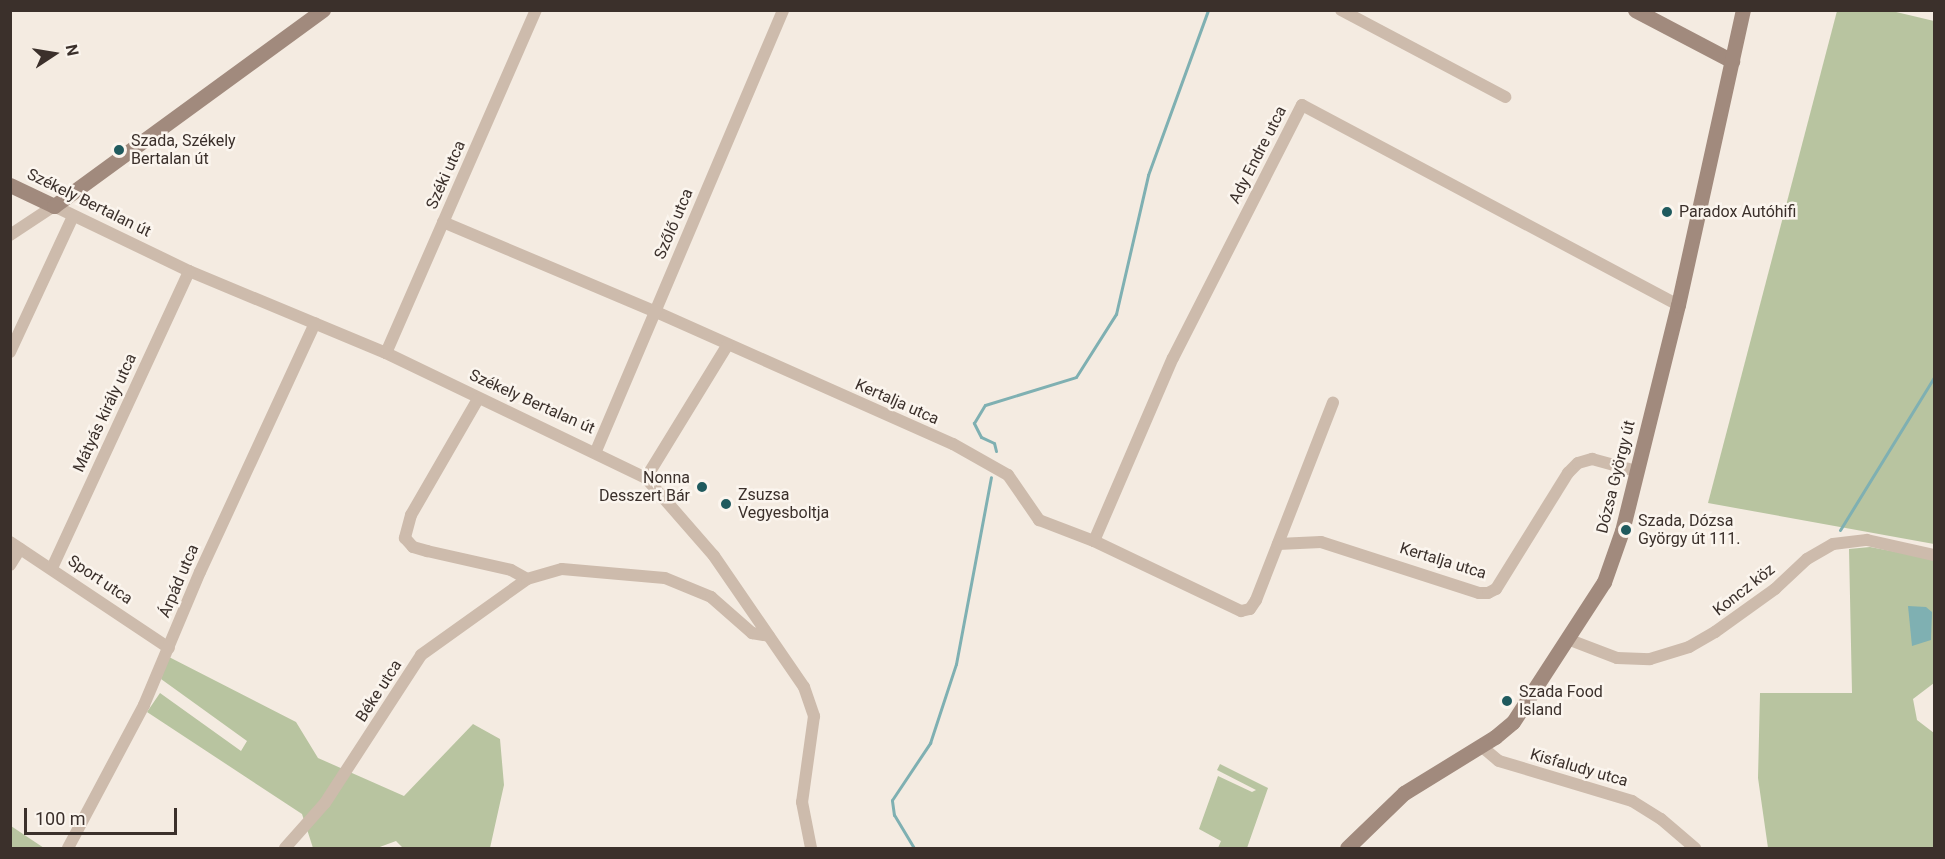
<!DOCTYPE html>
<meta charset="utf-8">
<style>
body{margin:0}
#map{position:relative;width:1945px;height:859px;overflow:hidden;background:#f4ebe1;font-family:Roboto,sans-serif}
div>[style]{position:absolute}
.green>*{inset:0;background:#b8c4a0}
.water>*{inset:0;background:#7fb0b2}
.stream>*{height:3px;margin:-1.5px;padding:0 1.5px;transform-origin:1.5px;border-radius:1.5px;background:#7fb0b2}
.street>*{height:12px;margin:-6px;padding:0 6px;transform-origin:6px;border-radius:6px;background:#cdbbac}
.secondary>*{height:15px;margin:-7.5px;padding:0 7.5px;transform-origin:7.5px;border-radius:7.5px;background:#a18a7d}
.dots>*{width:16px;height:16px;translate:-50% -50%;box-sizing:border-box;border:3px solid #fbf5ee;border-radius:50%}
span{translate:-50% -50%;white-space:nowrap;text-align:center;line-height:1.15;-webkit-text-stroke:5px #fbf5ee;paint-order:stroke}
.poi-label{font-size:16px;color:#3b302b}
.left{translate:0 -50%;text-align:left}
.right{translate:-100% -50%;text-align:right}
.street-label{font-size:16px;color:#3b302b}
.frame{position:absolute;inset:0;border:12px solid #3b302b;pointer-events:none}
.north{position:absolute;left:24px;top:24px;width:60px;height:60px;-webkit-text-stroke:4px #fbf5ee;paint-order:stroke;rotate:78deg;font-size:16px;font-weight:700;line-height:24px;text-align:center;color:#3b302b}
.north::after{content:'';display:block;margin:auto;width:21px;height:27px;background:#3b302b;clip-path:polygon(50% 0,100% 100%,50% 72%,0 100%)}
.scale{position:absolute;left:24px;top:808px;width:153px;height:27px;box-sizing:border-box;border:3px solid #3b302b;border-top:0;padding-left:8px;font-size:18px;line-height:21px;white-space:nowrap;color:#3b302b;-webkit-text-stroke:4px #fbf5ee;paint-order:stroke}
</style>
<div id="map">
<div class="green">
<i style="clip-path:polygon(1837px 11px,1892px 11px,1934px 21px,1934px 544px,1708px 503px)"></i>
<i style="clip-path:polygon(1870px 547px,1934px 559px,1934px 683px,1913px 699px,1917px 720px,1934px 733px,1934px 848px,1768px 848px,1758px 778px,1760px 693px,1852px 693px,1849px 549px)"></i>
<i style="clip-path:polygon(169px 657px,296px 722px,318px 758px,404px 796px,473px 724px,500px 739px,504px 785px,490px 848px,403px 848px,396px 841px,377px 848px,313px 848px,302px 814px,147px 712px,160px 693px,241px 751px,247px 741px,161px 679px)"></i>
<i style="clip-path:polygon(1220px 764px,1268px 788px,1247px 848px,1218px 848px,1221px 841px,1199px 829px,1218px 776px,1252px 792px,1256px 790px,1217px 770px)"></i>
<i style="clip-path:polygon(10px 826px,11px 826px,44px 848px,11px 848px)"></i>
</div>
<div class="water">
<i style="clip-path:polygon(1908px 606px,1926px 607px,1932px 612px,1931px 640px,1912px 646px)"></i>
</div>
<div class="stream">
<i style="left:996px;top:451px;width:8px;rotate:-104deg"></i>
<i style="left:994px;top:443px;width:14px;rotate:-155deg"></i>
<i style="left:981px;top:437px;width:16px;rotate:-117deg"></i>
<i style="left:974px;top:423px;width:21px;rotate:-59deg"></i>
<i style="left:985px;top:405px;width:95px;rotate:-17.1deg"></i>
<i style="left:1076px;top:377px;width:75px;rotate:-57.6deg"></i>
<i style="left:1116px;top:314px;width:143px;rotate:-77deg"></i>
<i style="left:1148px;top:175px;width:176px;rotate:-70deg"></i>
<i style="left:1840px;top:530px;width:180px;rotate:-58.4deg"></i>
<i style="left:914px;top:848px;width:39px;rotate:-121deg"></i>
<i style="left:894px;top:815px;width:15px;rotate:-98deg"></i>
<i style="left:892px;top:800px;width:69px;rotate:-56.3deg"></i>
<i style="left:930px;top:743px;width:83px;rotate:-71.8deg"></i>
<i style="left:956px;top:664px;width:190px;rotate:-79.4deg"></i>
</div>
<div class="street">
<i style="left:1341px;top:10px;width:186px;rotate:27.9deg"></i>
<i style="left:443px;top:222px;width:229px;rotate:22.9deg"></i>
<i style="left:654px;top:311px;width:327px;rotate:24deg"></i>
<i style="left:953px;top:444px;width:63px;rotate:29.4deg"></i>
<i style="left:1008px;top:475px;width:55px;rotate:55.4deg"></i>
<i style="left:1039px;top:520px;width:59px;rotate:20.9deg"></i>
<i style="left:1094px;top:541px;width:163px;rotate:25.5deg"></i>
<i style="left:1241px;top:611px;width:9px;rotate:-13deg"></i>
<i style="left:1250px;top:609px;width:11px;rotate:-56deg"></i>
<i style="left:1256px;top:600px;width:212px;rotate:-68.7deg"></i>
<i style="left:10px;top:235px;width:53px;rotate:-33.4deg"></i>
<i style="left:54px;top:206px;width:150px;rotate:25.7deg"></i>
<i style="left:189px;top:271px;width:213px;rotate:22.6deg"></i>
<i style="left:386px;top:353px;width:288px;rotate:25.7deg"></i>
<i style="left:646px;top:478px;width:103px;rotate:48.9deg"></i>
<i style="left:714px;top:556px;width:159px;rotate:55.5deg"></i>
<i style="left:804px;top:687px;width:31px;rotate:71deg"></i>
<i style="left:814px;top:716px;width:87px;rotate:97.9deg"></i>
<i style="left:802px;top:802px;width:47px;rotate:78.9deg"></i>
<i style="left:10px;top:352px;width:150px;rotate:-65.1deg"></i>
<i style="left:386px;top:353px;width:374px;rotate:-66.4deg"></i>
<i style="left:478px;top:399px;width:134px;rotate:120deg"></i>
<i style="left:411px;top:515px;width:24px;rotate:105deg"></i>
<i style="left:405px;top:538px;width:12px;rotate:48deg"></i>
<i style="left:413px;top:547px;width:15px;rotate:16deg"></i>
<i style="left:427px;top:551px;width:86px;rotate:12.7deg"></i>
<i style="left:511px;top:570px;width:18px;rotate:29deg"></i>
<i style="left:596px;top:451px;width:479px;rotate:-67deg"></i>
<i style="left:646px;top:478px;width:155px;rotate:-58.5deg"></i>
<i style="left:1094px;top:541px;width:199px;rotate:-66.7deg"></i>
<i style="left:1173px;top:358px;width:284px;rotate:-63deg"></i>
<i style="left:1302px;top:105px;width:426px;rotate:28deg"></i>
<i style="left:10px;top:542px;width:191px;rotate:33.7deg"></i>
<i style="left:1278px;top:544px;width:43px;rotate:-2.7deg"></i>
<i style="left:1321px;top:542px;width:166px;rotate:17.9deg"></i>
<i style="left:1479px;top:593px;width:9px"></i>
<i style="left:1488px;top:593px;width:9px;rotate:-27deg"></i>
<i style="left:1496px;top:589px;width:137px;rotate:-58.2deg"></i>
<i style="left:1568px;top:473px;width:14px;rotate:-45deg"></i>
<i style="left:1578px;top:463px;width:15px;rotate:-16deg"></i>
<i style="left:1592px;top:459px;width:46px;rotate:15.3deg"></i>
<i style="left:10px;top:565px;width:19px;rotate:-58deg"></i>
<i style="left:52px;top:568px;width:327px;rotate:-65.2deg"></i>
<i style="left:1570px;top:640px;width:50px;rotate:21deg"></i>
<i style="left:1617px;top:658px;width:33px;rotate:2deg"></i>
<i style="left:1650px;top:659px;width:41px;rotate:-17.1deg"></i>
<i style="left:1689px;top:647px;width:30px;rotate:-30deg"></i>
<i style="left:1715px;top:632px;width:74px;rotate:-35.6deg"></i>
<i style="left:1775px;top:589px;width:44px;rotate:-43.2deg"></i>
<i style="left:1807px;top:559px;width:30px;rotate:-30deg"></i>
<i style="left:1833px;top:544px;width:34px;rotate:-7deg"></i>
<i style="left:1867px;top:540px;width:69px;rotate:12.6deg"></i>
<i style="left:1481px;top:746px;width:23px;rotate:40deg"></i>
<i style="left:1499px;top:761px;width:139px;rotate:16.7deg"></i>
<i style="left:1632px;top:801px;width:34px;rotate:32deg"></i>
<i style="left:1661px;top:819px;width:45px;rotate:40.5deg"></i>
<i style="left:68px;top:848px;width:162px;rotate:-62deg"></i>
<i style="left:144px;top:705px;width:144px;rotate:-67.2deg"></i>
<i style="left:200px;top:572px;width:274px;rotate:-65.2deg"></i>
<i style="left:285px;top:848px;width:60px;rotate:-48.4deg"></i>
<i style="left:325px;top:803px;width:176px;rotate:-57deg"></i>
<i style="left:421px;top:655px;width:130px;rotate:-35.6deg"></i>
<i style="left:527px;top:579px;width:36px;rotate:-16deg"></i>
<i style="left:562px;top:569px;width:103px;rotate:5deg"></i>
<i style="left:665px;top:578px;width:50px;rotate:22.4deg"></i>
<i style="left:711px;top:597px;width:55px;rotate:41.3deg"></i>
<i style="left:752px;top:633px;width:17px;rotate:10deg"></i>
</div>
<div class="secondary">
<i style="left:1635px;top:10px;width:110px;rotate:27.7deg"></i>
<i style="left:10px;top:185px;width:49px;rotate:25.5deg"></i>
<i style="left:54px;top:206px;width:333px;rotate:-36.1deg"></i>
<i style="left:1347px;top:848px;width:79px;rotate:-44deg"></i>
<i style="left:1404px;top:793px;width:107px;rotate:-31.6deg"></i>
<i style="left:1495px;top:737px;width:23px;rotate:-40deg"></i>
<i style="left:1513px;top:722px;width:167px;rotate:-57deg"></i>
<i style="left:1604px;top:582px;width:54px;rotate:-70.6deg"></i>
<i style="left:1622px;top:531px;width:233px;rotate:-76.1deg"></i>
<i style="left:1678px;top:305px;width:302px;rotate:-77.6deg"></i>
</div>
<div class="dots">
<i style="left:119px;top:150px;background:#1f5a5e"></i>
<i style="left:1667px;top:212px;background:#1f5a5e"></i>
<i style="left:702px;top:487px;background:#1f5a5e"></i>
<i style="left:726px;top:504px;background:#1f5a5e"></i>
<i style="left:1626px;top:530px;background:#1f5a5e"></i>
<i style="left:1507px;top:701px;background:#1f5a5e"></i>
</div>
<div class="poi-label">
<span class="left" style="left:131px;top:150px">Szada, Székely<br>Bertalan út</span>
<span class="left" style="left:1679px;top:212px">Paradox Autóhifi</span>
<span class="right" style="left:690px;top:487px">Nonna<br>Desszert Bár</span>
<span class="left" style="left:738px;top:504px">Zsuzsa<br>Vegyesboltja</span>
<span class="left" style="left:1638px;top:530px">Szada, Dózsa<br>György út 111.</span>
<span class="left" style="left:1519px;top:701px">Szada Food<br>Island</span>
</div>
<div class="street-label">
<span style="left:1258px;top:155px;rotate:-63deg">Ady Endre utca</span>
<span style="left:446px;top:175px;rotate:-66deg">Széki utca</span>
<span style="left:89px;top:203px;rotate:26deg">Székely Bertalan út</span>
<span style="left:674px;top:224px;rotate:-67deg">Szőlő utca</span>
<span style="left:532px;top:402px;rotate:24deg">Székely Bertalan út</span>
<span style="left:897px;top:402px;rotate:24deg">Kertalja utca</span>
<span style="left:105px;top:413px;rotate:-65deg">Mátyás király utca</span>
<span style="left:1616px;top:477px;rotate:-76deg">Dózsa György út</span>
<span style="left:1443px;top:561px;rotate:17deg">Kertalja utca</span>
<span style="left:100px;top:580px;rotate:34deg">Sport utca</span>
<span style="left:179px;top:581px;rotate:-67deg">Árpád utca</span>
<span style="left:1744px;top:590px;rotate:-38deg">Koncz köz</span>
<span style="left:379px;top:691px;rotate:-57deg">Béke utca</span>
<span style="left:1579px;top:768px;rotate:16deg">Kisfaludy utca</span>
</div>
<div class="frame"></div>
<div class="north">N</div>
<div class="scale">100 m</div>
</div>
